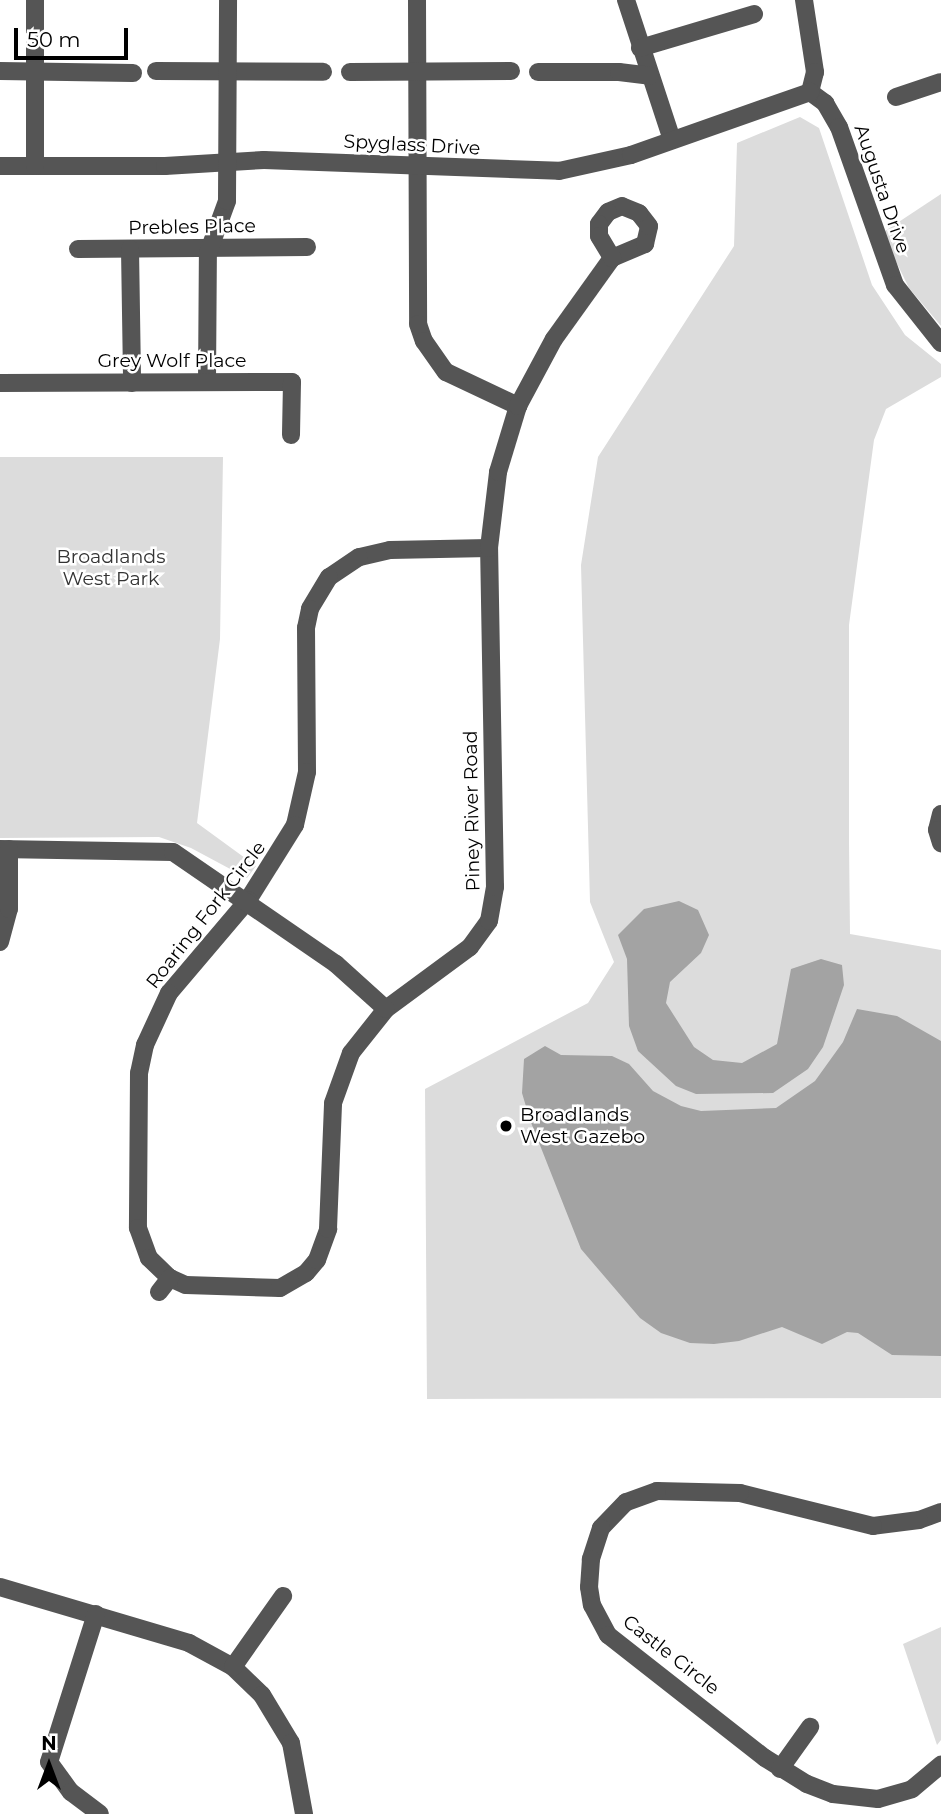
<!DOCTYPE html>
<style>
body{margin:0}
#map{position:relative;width:941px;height:1814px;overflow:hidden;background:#fff;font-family:Montserrat,sans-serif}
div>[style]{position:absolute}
.green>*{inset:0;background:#dcdcdc}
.water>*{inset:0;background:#a3a3a3}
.minor>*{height:18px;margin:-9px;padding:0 9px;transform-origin:9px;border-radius:9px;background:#555}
.dots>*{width:19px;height:19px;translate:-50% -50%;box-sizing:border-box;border:4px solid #fff;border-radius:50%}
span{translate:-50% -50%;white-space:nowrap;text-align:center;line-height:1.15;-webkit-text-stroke:5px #fff;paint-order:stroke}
.street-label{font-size:19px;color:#000}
.park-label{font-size:19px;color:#333}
.poi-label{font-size:19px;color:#000}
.left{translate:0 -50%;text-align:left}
.north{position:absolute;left:14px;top:1730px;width:70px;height:70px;-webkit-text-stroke:5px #fff;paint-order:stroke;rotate:0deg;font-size:19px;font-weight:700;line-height:28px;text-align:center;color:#000}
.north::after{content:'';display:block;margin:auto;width:24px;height:32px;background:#000;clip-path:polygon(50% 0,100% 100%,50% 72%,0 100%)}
.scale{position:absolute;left:14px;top:28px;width:114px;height:32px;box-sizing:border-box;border:4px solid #000;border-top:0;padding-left:9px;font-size:21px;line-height:24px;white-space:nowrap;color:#000;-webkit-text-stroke:5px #fff;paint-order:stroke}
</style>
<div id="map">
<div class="green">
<i style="clip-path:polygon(800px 117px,819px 128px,872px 285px,905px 335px,941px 364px,941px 377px,886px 409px,874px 440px,849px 625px,849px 842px,850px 934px,941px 950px,941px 1398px,427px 1399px,425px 1089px,588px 1003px,614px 962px,590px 902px,581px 565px,598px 457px,734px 246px,737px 143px)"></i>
<i style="clip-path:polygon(941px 194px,941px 326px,909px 288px,882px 233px)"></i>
<i style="clip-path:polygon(0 457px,223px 457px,220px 639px,197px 823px,256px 866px,247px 878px,191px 848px,159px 837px,0 838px)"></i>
<i style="clip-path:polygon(941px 1627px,941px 1740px,937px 1745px,903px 1644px)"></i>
</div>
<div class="water">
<i style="clip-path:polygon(679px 901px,698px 910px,709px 935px,701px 953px,670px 982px,666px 1003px,694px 1047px,713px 1060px,742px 1063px,777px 1044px,791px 969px,821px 959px,842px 965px,844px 985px,823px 1047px,808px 1069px,773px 1093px,696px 1094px,676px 1086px,638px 1051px,629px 1026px,627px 959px,618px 935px,644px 909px)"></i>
<i style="clip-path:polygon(857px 1009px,897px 1016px,941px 1041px,941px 1356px,892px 1355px,858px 1333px,847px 1332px,822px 1344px,782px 1327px,739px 1341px,714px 1344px,690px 1343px,661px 1333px,640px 1318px,581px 1249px,530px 1120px,522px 1093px,524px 1059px,545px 1046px,561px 1055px,612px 1056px,629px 1064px,653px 1091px,681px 1106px,701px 1111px,776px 1108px,815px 1081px,843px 1042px)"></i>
</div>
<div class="minor">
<i style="left:417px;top:0;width:324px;rotate:89.8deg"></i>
<i style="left:418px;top:324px;width:18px;rotate:71deg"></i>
<i style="left:424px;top:341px;width:38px;rotate:55deg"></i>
<i style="left:446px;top:372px;width:80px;rotate:25.3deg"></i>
<i style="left:626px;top:0;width:147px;rotate:71.8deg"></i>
<i style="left:804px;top:0;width:73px;rotate:81.3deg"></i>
<i style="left:815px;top:72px;width:21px;rotate:104deg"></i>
<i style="left:640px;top:48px;width:119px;rotate:-16.6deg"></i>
<i style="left:0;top:71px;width:133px;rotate:0.9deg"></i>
<i style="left:156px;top:71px;width:167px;rotate:0.3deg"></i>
<i style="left:350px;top:72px;width:161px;rotate:-0.4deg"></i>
<i style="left:538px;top:72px;width:81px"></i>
<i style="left:619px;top:72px;width:31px;rotate:7deg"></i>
<i style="left:810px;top:92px;width:19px;rotate:36deg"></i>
<i style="left:825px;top:103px;width:28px;rotate:60deg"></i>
<i style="left:839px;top:127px;width:168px;rotate:70.5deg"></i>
<i style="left:895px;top:285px;width:74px;rotate:51.6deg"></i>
<i style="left:896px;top:97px;width:47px;rotate:-18.4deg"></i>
<i style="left:0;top:166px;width:165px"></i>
<i style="left:165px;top:166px;width:99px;rotate:-3.5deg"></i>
<i style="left:264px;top:160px;width:295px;rotate:2.1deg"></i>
<i style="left:559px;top:171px;width:74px;rotate:-12.5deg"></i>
<i style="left:631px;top:155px;width:190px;rotate:-19.4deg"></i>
<i style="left:35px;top:166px;width:166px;rotate:-90deg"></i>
<i style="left:78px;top:249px;width:229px;rotate:-0.5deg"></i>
<i style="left:130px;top:249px;width:134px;rotate:89.1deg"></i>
<i style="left:207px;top:382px;width:129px;rotate:-89.6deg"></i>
<i style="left:208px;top:253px;width:55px;rotate:-69.9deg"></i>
<i style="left:227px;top:201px;width:201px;rotate:-89.7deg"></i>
<i style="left:0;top:383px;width:292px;rotate:-0.2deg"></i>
<i style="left:292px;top:382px;width:53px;rotate:91.1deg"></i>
<i style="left:489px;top:548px;width:99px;rotate:178.8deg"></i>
<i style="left:390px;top:550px;width:32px;rotate:167deg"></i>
<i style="left:359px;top:557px;width:36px;rotate:146deg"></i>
<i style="left:329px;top:577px;width:37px;rotate:121deg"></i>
<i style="left:310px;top:609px;width:19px;rotate:102deg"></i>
<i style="left:306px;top:628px;width:144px;rotate:89.6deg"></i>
<i style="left:307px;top:772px;width:54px;rotate:102.8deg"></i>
<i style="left:295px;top:825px;width:89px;rotate:122.1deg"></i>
<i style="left:248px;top:900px;width:122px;rotate:130.3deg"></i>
<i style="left:169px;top:993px;width:57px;rotate:114.8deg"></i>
<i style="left:145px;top:1045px;width:29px;rotate:102deg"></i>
<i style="left:139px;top:1073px;width:155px;rotate:90.4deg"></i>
<i style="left:138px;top:1228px;width:32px;rotate:70deg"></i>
<i style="left:149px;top:1258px;width:29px;rotate:44deg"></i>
<i style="left:170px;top:1278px;width:17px;rotate:24deg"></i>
<i style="left:186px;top:1285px;width:94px;rotate:1.8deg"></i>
<i style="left:280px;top:1288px;width:30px;rotate:-30deg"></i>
<i style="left:306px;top:1273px;width:17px;rotate:-50deg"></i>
<i style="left:317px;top:1260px;width:33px;rotate:-70deg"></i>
<i style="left:328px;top:1229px;width:126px;rotate:-87.7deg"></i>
<i style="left:333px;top:1103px;width:53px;rotate:-70.2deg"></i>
<i style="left:351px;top:1053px;width:56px;rotate:-51.5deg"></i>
<i style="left:386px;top:1009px;width:104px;rotate:-36.4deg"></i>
<i style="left:470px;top:947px;width:32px;rotate:-54deg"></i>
<i style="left:489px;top:921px;width:35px;rotate:-80deg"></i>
<i style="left:495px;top:887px;width:339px;rotate:-91deg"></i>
<i style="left:489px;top:548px;width:77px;rotate:-83.2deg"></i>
<i style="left:498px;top:472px;width:69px;rotate:-73.1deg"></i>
<i style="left:518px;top:406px;width:76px;rotate:-61.8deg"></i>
<i style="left:554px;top:339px;width:100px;rotate:-54.4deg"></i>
<i style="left:612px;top:258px;width:36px;rotate:-23deg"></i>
<i style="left:645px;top:244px;width:18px;rotate:-77deg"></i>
<i style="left:649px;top:226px;width:16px;rotate:-128deg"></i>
<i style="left:639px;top:213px;width:18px;rotate:-158deg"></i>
<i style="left:622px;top:206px;width:15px;rotate:157deg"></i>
<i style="left:608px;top:212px;width:15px;rotate:127deg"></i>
<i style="left:599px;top:224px;width:12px;rotate:90deg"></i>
<i style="left:599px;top:236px;width:26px;rotate:59deg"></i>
<i style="left:941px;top:814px;width:16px;rotate:104deg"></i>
<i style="left:937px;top:830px;width:14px;rotate:73deg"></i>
<i style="left:0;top:849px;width:173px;rotate:1deg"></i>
<i style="left:173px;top:852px;width:198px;rotate:34.5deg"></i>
<i style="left:336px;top:964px;width:67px;rotate:42deg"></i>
<i style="left:0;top:942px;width:34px;rotate:-75deg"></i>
<i style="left:9px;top:909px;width:60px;rotate:-90deg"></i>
<i style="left:159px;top:1292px;width:18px;rotate:-52deg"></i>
<i style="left:941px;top:1512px;width:23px;rotate:160deg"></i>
<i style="left:919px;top:1520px;width:46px;rotate:172.6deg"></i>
<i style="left:873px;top:1526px;width:137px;rotate:-166.1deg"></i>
<i style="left:740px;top:1493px;width:83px;rotate:-178.6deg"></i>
<i style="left:657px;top:1491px;width:33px;rotate:160deg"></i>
<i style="left:626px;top:1502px;width:36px;rotate:134deg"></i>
<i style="left:601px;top:1528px;width:33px;rotate:108deg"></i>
<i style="left:591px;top:1559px;width:28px;rotate:94deg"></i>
<i style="left:589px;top:1587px;width:18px;rotate:81deg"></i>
<i style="left:592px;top:1605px;width:34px;rotate:62deg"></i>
<i style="left:608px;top:1635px;width:199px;rotate:38.1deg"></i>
<i style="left:765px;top:1758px;width:49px;rotate:31.8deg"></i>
<i style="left:807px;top:1784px;width:28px;rotate:21deg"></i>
<i style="left:833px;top:1794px;width:45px;rotate:6.3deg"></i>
<i style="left:878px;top:1799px;width:35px;rotate:-16deg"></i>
<i style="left:912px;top:1789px;width:38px;rotate:-40deg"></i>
<i style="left:0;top:1587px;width:197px;rotate:16.5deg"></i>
<i style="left:189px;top:1643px;width:50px;rotate:28.6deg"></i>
<i style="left:233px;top:1667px;width:40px;rotate:44deg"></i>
<i style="left:262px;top:1695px;width:56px;rotate:58.9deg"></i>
<i style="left:291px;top:1743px;width:72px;rotate:79.6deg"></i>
<i style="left:96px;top:1614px;width:155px;rotate:107.6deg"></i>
<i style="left:49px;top:1762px;width:37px;rotate:54deg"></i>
<i style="left:71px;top:1792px;width:36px;rotate:37deg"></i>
<i style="left:233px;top:1667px;width:87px;rotate:-54.8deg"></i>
<i style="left:780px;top:1769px;width:52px;rotate:-54.5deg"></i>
</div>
<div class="dots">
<i style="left:506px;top:1126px;background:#000"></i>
</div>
<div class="street-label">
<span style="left:412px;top:145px;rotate:3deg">Spyglass Drive</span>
<span style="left:882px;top:189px;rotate:71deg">Augusta Drive</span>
<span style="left:192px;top:227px;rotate:-1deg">Prebles Place</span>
<span style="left:172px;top:361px">Grey Wolf Place</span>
<span style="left:472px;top:811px;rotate:-91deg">Piney River Road</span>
<span style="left:206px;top:915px;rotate:-52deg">Roaring Fork Circle</span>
<span style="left:671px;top:1655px;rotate:38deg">Castle Circle</span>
</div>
<div class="park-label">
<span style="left:111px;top:568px">Broadlands<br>West Park</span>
</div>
<div class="poi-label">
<span class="left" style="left:520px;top:1126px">Broadlands<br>West Gazebo</span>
</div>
<div class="north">N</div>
<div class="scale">50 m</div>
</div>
